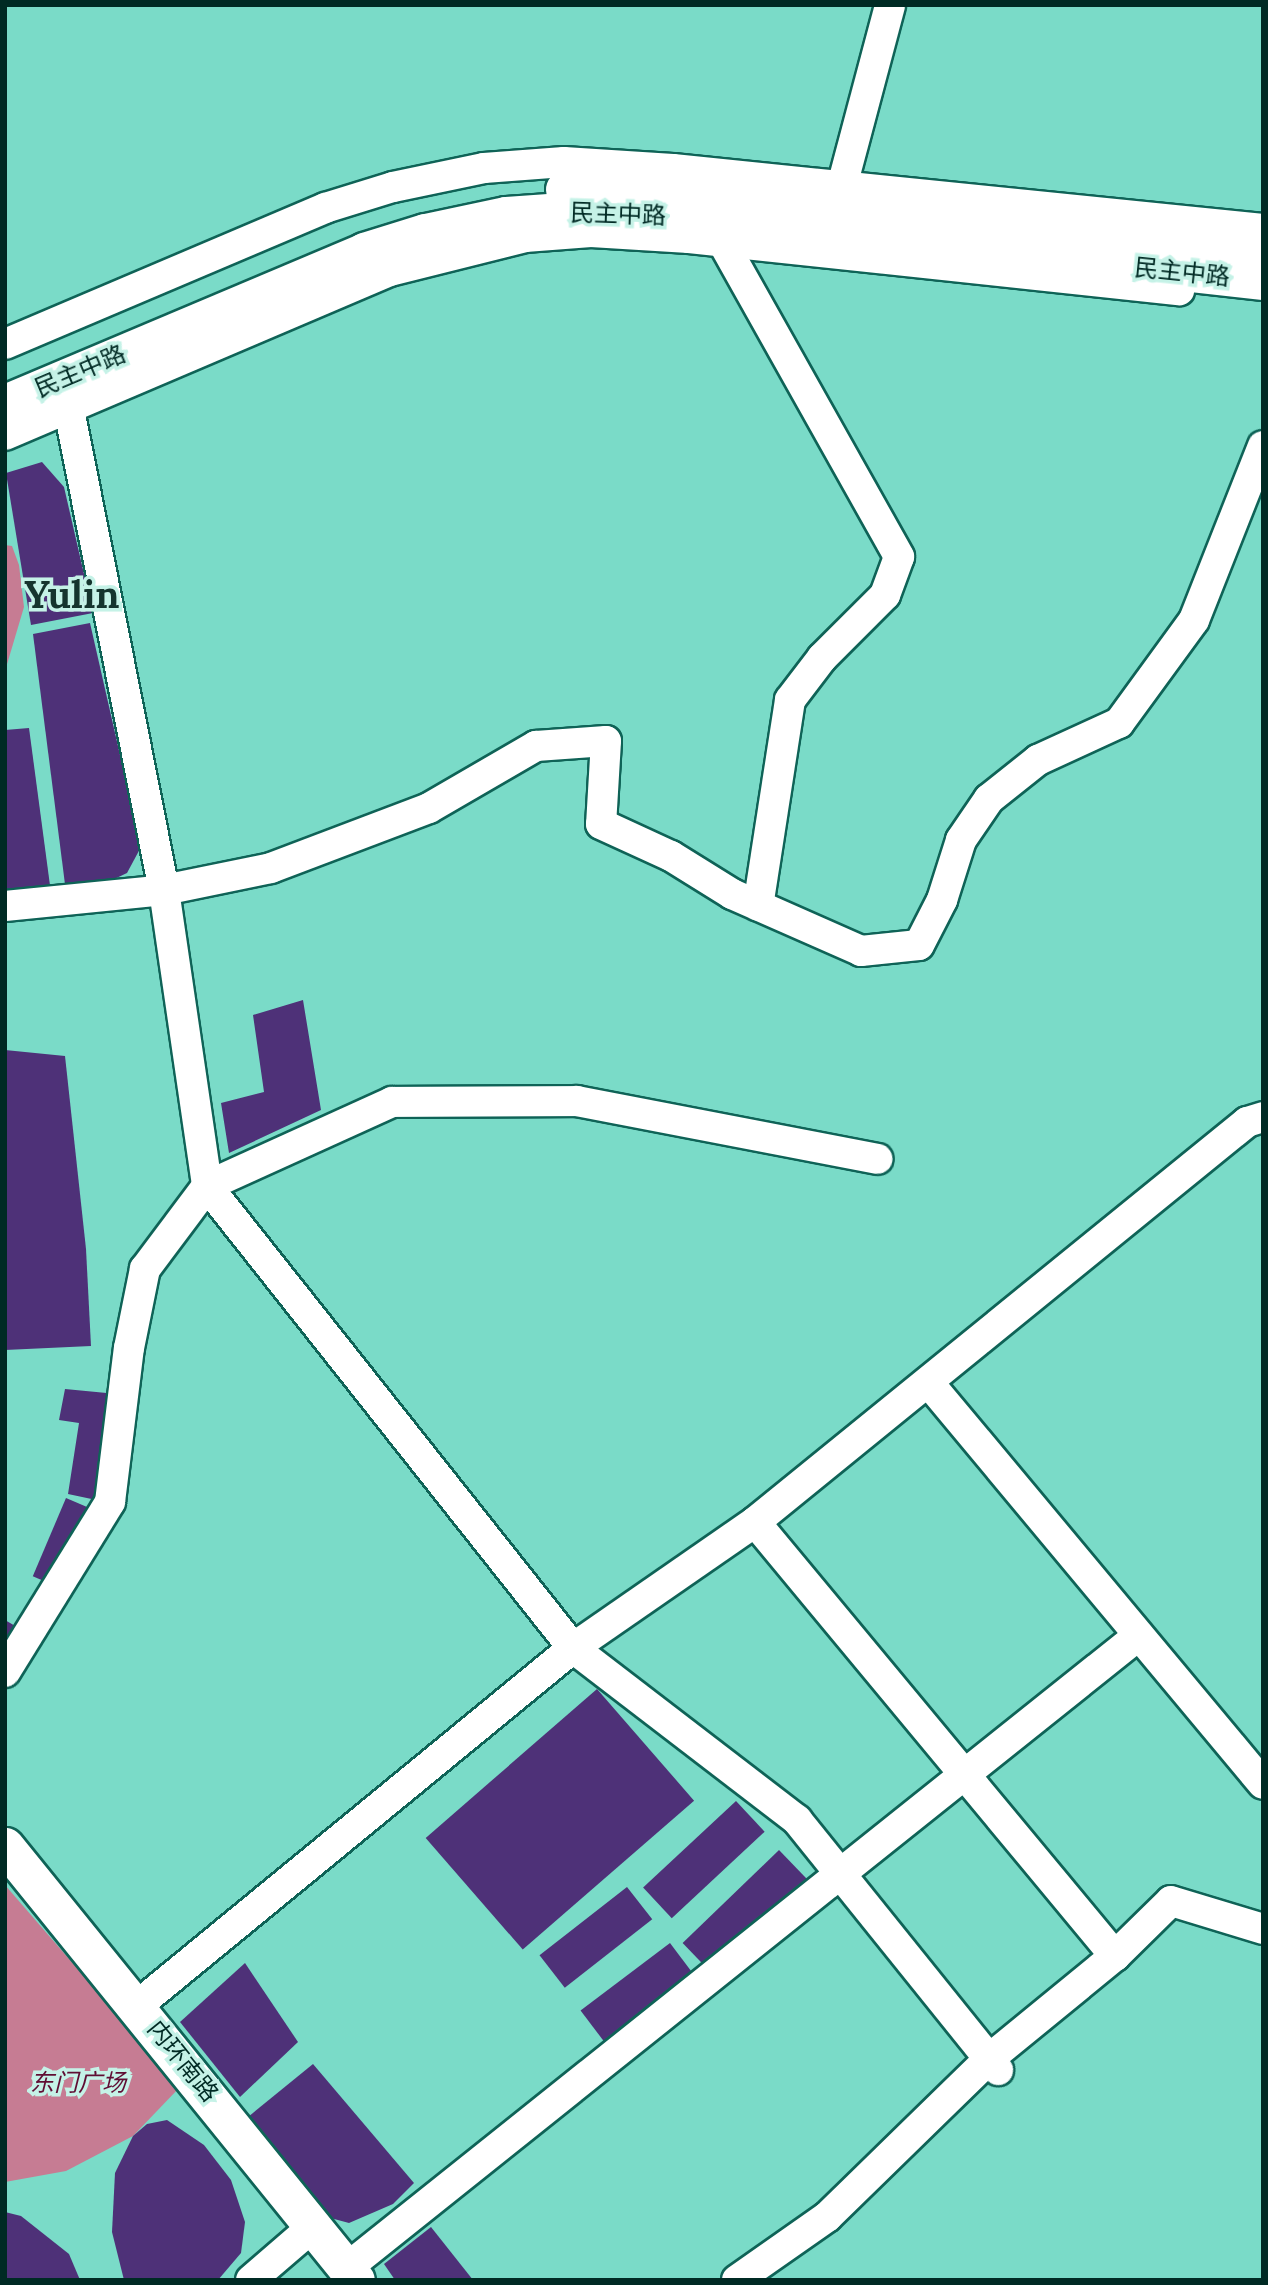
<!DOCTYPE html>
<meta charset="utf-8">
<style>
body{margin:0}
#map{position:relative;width:1268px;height:2285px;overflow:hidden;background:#7adbc8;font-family:Lora,"Noto Sans SC",serif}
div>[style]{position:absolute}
.green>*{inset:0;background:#c67c93}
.building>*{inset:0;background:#4e3178;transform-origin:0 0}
.roads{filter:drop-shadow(2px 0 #0f6357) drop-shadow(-2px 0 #0f6357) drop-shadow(0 2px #0f6357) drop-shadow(0 -2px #0f6357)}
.minor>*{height:30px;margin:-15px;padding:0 15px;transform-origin:15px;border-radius:15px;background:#fff}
.major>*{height:37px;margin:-18.5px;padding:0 18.5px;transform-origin:18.5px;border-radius:18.5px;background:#fff}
span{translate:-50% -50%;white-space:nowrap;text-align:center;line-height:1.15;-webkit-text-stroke:7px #c5f2e7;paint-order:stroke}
.street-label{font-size:24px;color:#002a24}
.park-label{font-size:24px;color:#600d33;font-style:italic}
.town-label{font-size:38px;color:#15342e;font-weight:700}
.frame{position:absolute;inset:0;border:7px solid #002a24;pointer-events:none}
</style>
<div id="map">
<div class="green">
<i style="clip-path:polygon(5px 545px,12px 546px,19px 565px,24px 607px,5px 671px)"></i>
<i style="clip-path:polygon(5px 1885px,180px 2087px,133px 2136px,66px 2171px,5px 2182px)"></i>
</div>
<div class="building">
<i style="clip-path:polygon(42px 462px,64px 487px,93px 613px,31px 625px,6px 473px)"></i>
<i style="clip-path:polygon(90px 623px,141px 847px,127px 873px,89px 891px,66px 892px,33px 634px)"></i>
<i style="clip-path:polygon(29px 728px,51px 893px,5px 896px,5px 730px)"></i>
<i style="clip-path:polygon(303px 1000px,321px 1110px,229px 1153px,221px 1103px,264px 1092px,253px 1015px)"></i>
<i style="clip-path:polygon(5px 1050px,65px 1056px,86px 1249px,91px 1346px,5px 1350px)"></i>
<i style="clip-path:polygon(65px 1389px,117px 1394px,101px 1501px,68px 1494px,79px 1423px,59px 1420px)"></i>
<i style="left:66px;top:1498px;width:33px;height:85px;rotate:23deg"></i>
<i style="clip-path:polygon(5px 1620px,22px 1630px,5px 1658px)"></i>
<i style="left:597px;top:1689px;width:148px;height:227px;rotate:49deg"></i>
<i style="left:736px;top:1801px;width:42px;height:127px;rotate:47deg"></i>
<i style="left:779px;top:1850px;width:43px;height:134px;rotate:46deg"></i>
<i style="left:627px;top:1887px;width:41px;height:111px;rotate:52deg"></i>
<i style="left:670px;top:1943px;width:40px;height:112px;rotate:53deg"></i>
<i style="clip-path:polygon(245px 1963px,298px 2042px,240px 2097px,180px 2022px)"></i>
<i style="clip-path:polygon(313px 2064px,414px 2183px,393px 2204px,349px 2223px,323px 2216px,248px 2117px)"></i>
<i style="clip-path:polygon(167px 2120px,204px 2145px,231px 2180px,245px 2222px,241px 2253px,218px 2280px,124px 2280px,112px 2232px,115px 2173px,133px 2136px,147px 2124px)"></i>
<i style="clip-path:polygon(5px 2212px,21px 2216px,69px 2254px,80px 2280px,5px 2280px)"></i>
<i style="clip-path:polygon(431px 2227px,473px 2280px,395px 2280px,384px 2264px)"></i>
</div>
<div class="roads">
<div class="minor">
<i style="left:842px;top:186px;width:187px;rotate:-75.1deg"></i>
<i style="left:722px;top:241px;width:362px;rotate:60.7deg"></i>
<i style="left:899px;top:557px;width:40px;rotate:110.2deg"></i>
<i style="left:885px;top:595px;width:89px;rotate:135deg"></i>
<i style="left:822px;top:658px;width:53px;rotate:127.3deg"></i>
<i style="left:790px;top:700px;width:208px;rotate:98.8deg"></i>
<i style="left:5px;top:344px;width:348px;rotate:-23deg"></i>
<i style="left:325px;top:208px;width:71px;rotate:-17.2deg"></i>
<i style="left:393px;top:187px;width:93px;rotate:-11.8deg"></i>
<i style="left:484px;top:168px;width:80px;rotate:-4.3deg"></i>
<i style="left:564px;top:162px;width:109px;rotate:3.7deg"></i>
<i style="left:673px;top:169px;width:593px;rotate:5.81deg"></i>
<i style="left:63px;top:379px;width:521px;rotate:78.82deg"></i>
<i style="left:164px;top:890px;width:299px;rotate:81.7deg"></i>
<i style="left:207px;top:1186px;width:589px;rotate:51.61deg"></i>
<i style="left:573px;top:1648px;width:282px;rotate:37.5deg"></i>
<i style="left:797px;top:1820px;width:321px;rotate:51.2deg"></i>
<i style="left:5px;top:435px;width:418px;rotate:-23.1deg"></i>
<i style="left:390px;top:271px;width:139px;rotate:-14.1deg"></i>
<i style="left:525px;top:237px;width:66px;rotate:-4.3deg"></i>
<i style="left:591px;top:232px;width:98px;rotate:3.5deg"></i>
<i style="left:689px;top:238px;width:493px;rotate:6.1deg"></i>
<i style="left:5px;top:906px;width:160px;rotate:-5.7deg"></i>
<i style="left:164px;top:890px;width:109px;rotate:-11.6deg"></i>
<i style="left:271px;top:868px;width:169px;rotate:-20.8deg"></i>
<i style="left:429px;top:808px;width:124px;rotate:-30.1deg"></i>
<i style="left:536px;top:746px;width:70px;rotate:-4.1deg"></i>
<i style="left:606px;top:741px;width:83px;rotate:93.4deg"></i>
<i style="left:601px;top:824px;width:77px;rotate:24.6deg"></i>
<i style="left:671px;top:856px;width:72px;rotate:31.9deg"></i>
<i style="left:732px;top:894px;width:141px;rotate:23.8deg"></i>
<i style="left:861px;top:951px;width:58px;rotate:-5.9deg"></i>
<i style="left:919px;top:945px;width:51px;rotate:-62.9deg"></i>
<i style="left:942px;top:900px;width:63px;rotate:-72.4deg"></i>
<i style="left:961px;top:840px;width:50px;rotate:-55.7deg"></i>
<i style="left:989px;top:799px;width:63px;rotate:-38.5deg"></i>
<i style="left:1038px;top:760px;width:89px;rotate:-24.6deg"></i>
<i style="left:1119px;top:723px;width:127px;rotate:-53.9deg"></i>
<i style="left:1194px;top:620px;width:187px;rotate:-68.4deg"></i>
<i style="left:928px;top:1382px;width:523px;rotate:50.19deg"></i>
<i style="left:755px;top:1522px;width:564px;rotate:50.32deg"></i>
<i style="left:5px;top:1672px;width:200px;rotate:-58.3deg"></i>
<i style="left:110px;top:1502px;width:155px;rotate:-83deg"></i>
<i style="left:129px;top:1348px;width:81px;rotate:-78.6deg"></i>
<i style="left:145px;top:1269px;width:104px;rotate:-53.2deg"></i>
<i style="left:207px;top:1186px;width:203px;rotate:-24.4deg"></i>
<i style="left:392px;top:1102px;width:185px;rotate:-0.3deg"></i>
<i style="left:577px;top:1101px;width:306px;rotate:10.9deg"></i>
<i style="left:138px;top:2005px;width:563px;rotate:-39.38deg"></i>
<i style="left:573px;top:1648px;width:221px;rotate:-34.7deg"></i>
<i style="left:755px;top:1522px;width:634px;rotate:-39.11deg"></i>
<i style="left:1247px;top:1122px;width:17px;rotate:-17deg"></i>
<i style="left:348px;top:2267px;width:1012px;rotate:-38.62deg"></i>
<i style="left:251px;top:2280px;width:84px;rotate:-40.7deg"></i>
<i style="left:737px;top:2280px;width:110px;rotate:-35deg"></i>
<i style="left:827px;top:2217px;width:226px;rotate:-44.3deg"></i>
<i style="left:989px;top:2059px;width:163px;rotate:-39.3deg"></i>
<i style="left:1115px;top:1956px;width:78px;rotate:-44.5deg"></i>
<i style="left:1171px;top:1901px;width:96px;rotate:16.9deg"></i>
</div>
<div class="major">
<i style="left:564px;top:189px;width:72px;rotate:-2.4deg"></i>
<i style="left:636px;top:186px;width:630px;rotate:5.92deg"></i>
<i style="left:5px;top:403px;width:390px;rotate:-22.9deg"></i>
<i style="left:364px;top:251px;width:64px;rotate:-17.3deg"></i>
<i style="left:425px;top:232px;width:83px;rotate:-11.9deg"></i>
<i style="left:506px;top:215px;width:71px;rotate:-4deg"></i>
<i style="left:577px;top:210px;width:101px;rotate:3.4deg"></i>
<i style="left:678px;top:216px;width:589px;rotate:6.34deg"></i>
<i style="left:5px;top:1846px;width:558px;rotate:51.04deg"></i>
</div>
</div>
<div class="street-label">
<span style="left:618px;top:214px;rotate:2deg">民主中路</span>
<span style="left:1182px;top:272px;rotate:6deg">民主中路</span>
<span style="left:80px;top:371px;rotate:-23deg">民主中路</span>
<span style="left:183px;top:2061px;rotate:51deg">内环南路</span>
</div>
<div class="park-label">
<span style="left:78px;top:2083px">东门广场</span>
</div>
<div class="town-label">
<span style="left:72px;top:595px">Yulin</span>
</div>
<div class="frame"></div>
</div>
